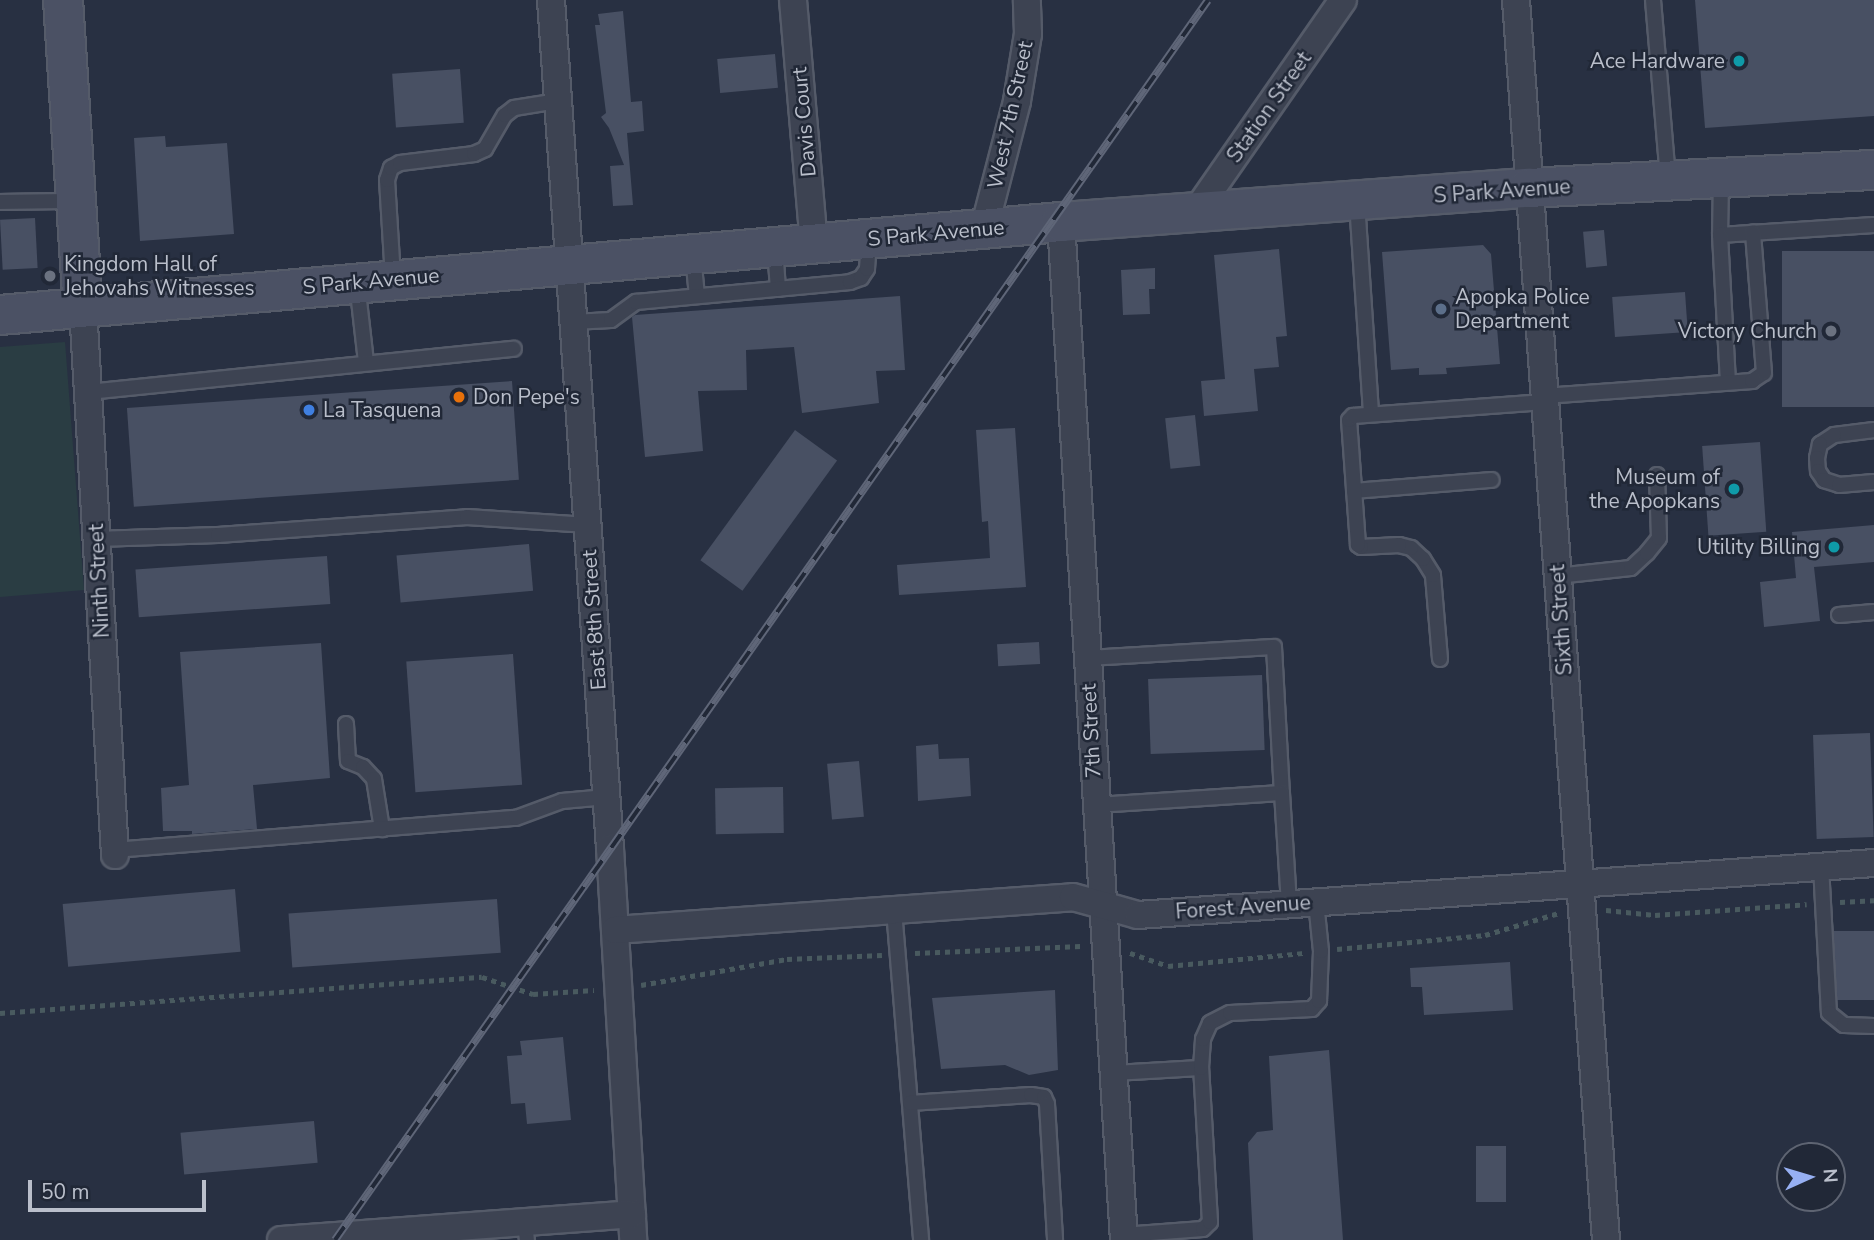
<!DOCTYPE html>
<style>
body{margin:0}
#map{position:relative;width:1874px;height:1240px;overflow:hidden;background:#283042;font-family:"Nunito Sans",sans-serif}
div>[style]{position:absolute}
.green>*{inset:0;background:#2a3d43}
.building>*{inset:0;background:#485063;transform-origin:0 0}
.path>*{height:4.5px;margin-top:-2.25px;transform-origin:0;background:repeating-linear-gradient(90deg,#495a5f 0 5px,transparent 0 10px)}
.roads{filter:drop-shadow(2px 0 #555b69) drop-shadow(-2px 0 #555b69) drop-shadow(0 2px #555b69) drop-shadow(0 -2px #555b69)}
.service>*{height:14px;margin:-7px;padding:0 7px;transform-origin:7px;border-radius:7px;background:#3d4352}
.minor>*{height:26px;margin:-13px;padding:0 13px;transform-origin:13px;border-radius:13px;background:#3d4352}
.secondary>*{height:38px;margin:-19px;padding:0 19px;transform-origin:19px;border-radius:19px;background:#4b5164}
.rail>*{height:8px;margin-top:-4px;transform-origin:0;background:repeating-linear-gradient(90deg,#212837 0 16px,#5f6678 0 32px);box-sizing:border-box;border-block:2px solid #5f6678}
.dots>*{width:19px;height:19px;translate:-50% -50%;box-sizing:border-box;border:4px solid #212837;border-radius:50%}
span{translate:-50% -50%;white-space:nowrap;text-align:center;line-height:1.15;-webkit-text-stroke:5px #212837;paint-order:stroke}
.poi-label{font-size:21px;color:#babfcb}
.right{translate:-100% -50%;text-align:right}
.left{translate:0 -50%;text-align:left}
.street-label{font-size:21px;color:#babfcb}
.north{position:absolute;left:1776px;top:1142px;width:70px;height:70px;box-sizing:border-box;background:#212837;border:2px solid #5e6472;border-radius:50%;rotate:86deg;font-size:19px;font-weight:700;line-height:28px;text-align:center;color:#babfcb}
.north::after{content:'';display:block;margin:auto;width:24px;height:32px;background:#97b0f3;clip-path:polygon(50% 0,100% 100%,50% 72%,0 100%)}
.scale{position:absolute;left:28px;top:1180px;width:178px;height:32px;box-sizing:border-box;border:4px solid #babfcb;border-top:0;padding-left:9px;font-size:21px;line-height:24px;white-space:nowrap;color:#babfcb;-webkit-text-stroke:5px #212837;paint-order:stroke}
</style>
<div id="map">
<div class="green">
<i style="clip-path:polygon(65px 342px,84px 590px,0 597px,0 347px)"></i>
</div>
<div class="building">
<i style="clip-path:polygon(1695px 0,1874px 0,1874px 116px,1705px 128px)"></i>
<i style="clip-path:polygon(623px 11px,631px 102px,642px 101px,644px 131px,627px 133px,633px 205px,613px 206px,610px 166px,624px 165px,609px 128px,601px 117px,606px 113px,595px 25px,600px 25px,598px 14px)"></i>
<i style="left:775px;top:54px;width:34px;height:58px;rotate:85deg"></i>
<i style="left:460px;top:69px;width:54px;height:68px;rotate:86deg"></i>
<i style="clip-path:polygon(165px 136px,166px 147px,227px 143px,234px 234px,140px 241px,134px 138px)"></i>
<i style="left:35px;top:218px;width:50px;height:35px;rotate:87deg"></i>
<i style="left:1604px;top:230px;width:36px;height:21px;rotate:85deg"></i>
<i style="clip-path:polygon(1483px 245px,1491px 254px,1500px 364px,1446px 368px,1447px 374px,1419px 375px,1419px 368px,1391px 370px,1382px 252px)"></i>
<i style="clip-path:polygon(1279px 249px,1287px 336px,1276px 337px,1279px 367px,1254px 369px,1258px 411px,1204px 416px,1201px 381px,1225px 379px,1214px 255px)"></i>
<i style="left:1874px;top:251px;width:156px;height:92px;rotate:90deg"></i>
<i style="clip-path:polygon(1155px 268px,1155px 289px,1149px 289px,1150px 314px,1123px 315px,1121px 270px)"></i>
<i style="left:1685px;top:292px;width:40px;height:73px;rotate:86deg"></i>
<i style="clip-path:polygon(900px 296px,905px 370px,876px 371px,879px 403px,802px 413px,794px 347px,746px 350px,747px 390px,698px 391px,703px 451px,645px 457px,632px 317px,635px 315px)"></i>
<i style="left:512px;top:381px;width:99px;height:386px;rotate:86deg"></i>
<i style="left:1195px;top:415px;width:51px;height:30px;rotate:84deg"></i>
<i style="clip-path:polygon(1015px 428px,1026px 587px,899px 595px,897px 565px,990px 558px,988px 521px,982px 522px,976px 430px)"></i>
<i style="left:795px;top:430px;width:52px;height:161px;rotate:36deg"></i>
<i style="left:1760px;top:442px;width:90px;height:58px;rotate:86deg"></i>
<i style="clip-path:polygon(1874px 525px,1874px 562px,1814px 567px,1820px 621px,1764px 627px,1760px 582px,1796px 578px,1792px 532px)"></i>
<i style="left:529px;top:544px;width:47px;height:133px;rotate:85deg"></i>
<i style="left:327px;top:556px;width:48px;height:192px;rotate:86deg"></i>
<i style="left:1039px;top:642px;width:22px;height:42px;rotate:87deg"></i>
<i style="clip-path:polygon(321px 643px,330px 778px,253px 785px,257px 829px,192px 834px,192px 831px,163px 831px,161px 788px,189px 785px,180px 652px)"></i>
<i style="left:513px;top:654px;width:131px;height:107px;rotate:86deg"></i>
<i style="left:1262px;top:675px;width:75px;height:114px;rotate:88deg"></i>
<i style="left:1870px;top:733px;width:104px;height:57px;rotate:88deg"></i>
<i style="clip-path:polygon(938px 744px,939px 759px,969px 758px,971px 796px,918px 801px,916px 746px)"></i>
<i style="left:859px;top:761px;width:56px;height:32px;rotate:85deg"></i>
<i style="left:783px;top:787px;width:46px;height:68px;rotate:89deg"></i>
<i style="left:235px;top:889px;width:63px;height:173px;rotate:85deg"></i>
<i style="left:497px;top:899px;width:54px;height:209px;rotate:86deg"></i>
<i style="left:1874px;top:931px;width:69px;height:40px;rotate:90deg"></i>
<i style="clip-path:polygon(1510px 962px,1513px 1010px,1424px 1015px,1422px 987px,1411px 987px,1410px 968px)"></i>
<i style="clip-path:polygon(1055px 990px,1058px 1070px,1029px 1075px,1005px 1065px,941px 1069px,932px 998px)"></i>
<i style="clip-path:polygon(563px 1037px,571px 1120px,527px 1124px,525px 1103px,511px 1104px,507px 1056px,522px 1055px,520px 1041px)"></i>
<i style="clip-path:polygon(1329px 1050px,1343px 1240px,1253px 1240px,1248px 1143px,1257px 1132px,1273px 1130px,1269px 1056px)"></i>
<i style="left:314px;top:1121px;width:42px;height:134px;rotate:85deg"></i>
<i style="left:1506px;top:1146px;width:56px;height:30px;rotate:90deg"></i>
</div>
<div class="path">
<i style="left:1840px;top:902px;width:34px;rotate:-3deg"></i>
<i style="left:1606px;top:910px;width:49px;rotate:5.8deg"></i>
<i style="left:1655px;top:915px;width:152px;rotate:-4.1deg"></i>
<i style="left:1337px;top:949px;width:149px;rotate:-5.4deg"></i>
<i style="left:1485px;top:935px;width:77px;rotate:-16.6deg"></i>
<i style="left:915px;top:953px;width:166px;rotate:-2.4deg"></i>
<i style="left:1130px;top:953px;width:40px;rotate:18.9deg"></i>
<i style="left:1168px;top:966px;width:137px;rotate:-5.5deg"></i>
<i style="left:641px;top:985px;width:148px;rotate:-10.1deg"></i>
<i style="left:787px;top:959px;width:95px;rotate:-2.4deg"></i>
<i style="left:0;top:1013px;width:483px;rotate:-4.3deg"></i>
<i style="left:482px;top:977px;width:54px;rotate:18.4deg"></i>
<i style="left:533px;top:994px;width:61px;rotate:-3.8deg"></i>
</div>
<div class="roads">
<div class="service">
<i style="left:1653px;top:0;width:181px;rotate:85.2deg"></i>
<i style="left:1721px;top:180px;width:55px;rotate:91deg"></i>
<i style="left:1720px;top:235px;width:154px;rotate:-3.7deg"></i>
<i style="left:0;top:202px;width:75px;rotate:-0.8deg"></i>
<i style="left:1357px;top:202px;width:212px;rotate:86.2deg"></i>
<i style="left:1720px;top:235px;width:147px;rotate:86.9deg"></i>
<i style="left:775px;top:248px;width:41px;rotate:85.8deg"></i>
<i style="left:693px;top:256px;width:40px;rotate:84.3deg"></i>
<i style="left:393px;top:278px;width:98px;rotate:-93.5deg"></i>
<i style="left:387px;top:180px;width:13px;rotate:-72deg"></i>
<i style="left:391px;top:168px;width:10px;rotate:-29deg"></i>
<i style="left:400px;top:163px;width:75px;rotate:-6.9deg"></i>
<i style="left:474px;top:154px;width:12px;rotate:-24deg"></i>
<i style="left:485px;top:149px;width:39px;rotate:-60deg"></i>
<i style="left:505px;top:115px;width:11px;rotate:-38deg"></i>
<i style="left:514px;top:108px;width:45px;rotate:-9deg"></i>
<i style="left:357px;top:283px;width:80px;rotate:83.5deg"></i>
<i style="left:573px;top:322px;width:38px;rotate:-3deg"></i>
<i style="left:611px;top:320px;width:31px;rotate:-36deg"></i>
<i style="left:636px;top:302px;width:215px;rotate:-5.3deg"></i>
<i style="left:850px;top:282px;width:12px;rotate:-20deg"></i>
<i style="left:861px;top:278px;width:11px;rotate:-56deg"></i>
<i style="left:867px;top:269px;width:29px;rotate:-86deg"></i>
<i style="left:88px;top:392px;width:428px;rotate:-5.8deg"></i>
<i style="left:1544px;top:396px;width:209px;rotate:-4.1deg"></i>
<i style="left:1752px;top:381px;width:14px;rotate:-34deg"></i>
<i style="left:1764px;top:373px;width:141px;rotate:-94.5deg"></i>
<i style="left:1874px;top:430px;width:40px;rotate:172.9deg"></i>
<i style="left:1834px;top:435px;width:17px;rotate:147deg"></i>
<i style="left:1820px;top:444px;width:14px;rotate:102deg"></i>
<i style="left:1817px;top:458px;width:13px;rotate:86deg"></i>
<i style="left:1818px;top:471px;width:11px;rotate:56deg"></i>
<i style="left:1824px;top:480px;width:16px;rotate:18deg"></i>
<i style="left:1839px;top:485px;width:35px;rotate:-5deg"></i>
<i style="left:1354px;top:491px;width:138px;rotate:-4.6deg"></i>
<i style="left:96px;top:539px;width:122px;rotate:-1.9deg"></i>
<i style="left:218px;top:535px;width:250px;rotate:-4.1deg"></i>
<i style="left:467px;top:517px;width:121px;rotate:3.8deg"></i>
<i style="left:1557px;top:576px;width:74px;rotate:-6.2deg"></i>
<i style="left:1631px;top:568px;width:22px;rotate:-43deg"></i>
<i style="left:1647px;top:553px;width:19px;rotate:-51deg"></i>
<i style="left:1659px;top:538px;width:63px;rotate:-91.8deg"></i>
<i style="left:1839px;top:615px;width:35px;rotate:-5deg"></i>
<i style="left:1087px;top:658px;width:187px;rotate:-3.4deg"></i>
<i style="left:1274px;top:647px;width:146px;rotate:86.9deg"></i>
<i style="left:1440px;top:659px;width:84px;rotate:-94.8deg"></i>
<i style="left:1433px;top:575px;width:19px;rotate:-122deg"></i>
<i style="left:1423px;top:559px;width:16px;rotate:-137deg"></i>
<i style="left:1411px;top:548px;width:12px;rotate:-166deg"></i>
<i style="left:1399px;top:545px;width:38px;rotate:177deg"></i>
<i style="left:1361px;top:547px;width:4px;rotate:-146deg"></i>
<i style="left:1358px;top:545px;width:125px;rotate:-94.1deg"></i>
<i style="left:1349px;top:420px;width:6px;rotate:-45deg"></i>
<i style="left:1353px;top:416px;width:192px;rotate:-4.2deg"></i>
<i style="left:346px;top:724px;width:37px;rotate:87deg"></i>
<i style="left:348px;top:761px;width:16px;rotate:22deg"></i>
<i style="left:363px;top:767px;width:16px;rotate:47deg"></i>
<i style="left:374px;top:779px;width:51px;rotate:80.9deg"></i>
<i style="left:1096px;top:805px;width:186px;rotate:-3.7deg"></i>
<i style="left:1282px;top:793px;width:111px;rotate:86.4deg"></i>
<i style="left:114px;top:850px;width:403px;rotate:-4.6deg"></i>
<i style="left:516px;top:818px;width:49px;rotate:-20.3deg"></i>
<i style="left:562px;top:801px;width:45px;rotate:-5.1deg"></i>
<i style="left:1821px;top:866px;width:147px;rotate:86.9deg"></i>
<i style="left:1829px;top:1013px;width:19px;rotate:39deg"></i>
<i style="left:1844px;top:1025px;width:30px;rotate:2deg"></i>
<i style="left:894px;top:910px;width:331px;rotate:85.3deg"></i>
<i style="left:1113px;top:1073px;width:88px;rotate:-3.3deg"></i>
<i style="left:910px;top:1103px;width:121px;rotate:-3.8deg"></i>
<i style="left:1031px;top:1095px;width:13px;rotate:9deg"></i>
<i style="left:1044px;top:1097px;width:8px;rotate:67deg"></i>
<i style="left:1047px;top:1104px;width:136px;rotate:86.6deg"></i>
<i style="left:525px;top:1222px;width:18px;rotate:84deg"></i>
<i style="left:1123px;top:1235px;width:80px;rotate:-4.3deg"></i>
<i style="left:1203px;top:1229px;width:10px;rotate:-45deg"></i>
<i style="left:1210px;top:1222px;width:154px;rotate:-93.3deg"></i>
<i style="left:1201px;top:1068px;width:29px;rotate:-86deg"></i>
<i style="left:1203px;top:1039px;width:17px;rotate:-66deg"></i>
<i style="left:1210px;top:1023px;width:22px;rotate:-27deg"></i>
<i style="left:1230px;top:1013px;width:82px;rotate:-2.8deg"></i>
<i style="left:1312px;top:1009px;width:11px;rotate:-49deg"></i>
<i style="left:1319px;top:1001px;width:50px;rotate:-87.7deg"></i>
<i style="left:1321px;top:951px;width:49px;rotate:-95.8deg"></i>
</div>
<div class="minor">
<i style="left:551px;top:0;width:850px;rotate:86.02deg"></i>
<i style="left:610px;top:848px;width:393px;rotate:86.6deg"></i>
<i style="left:793px;top:0;width:245px;rotate:85.1deg"></i>
<i style="left:1516px;top:0;width:1243px;rotate:85.85deg"></i>
<i style="left:1195px;top:213px;width:259px;rotate:-55.2deg"></i>
<i style="left:1061px;top:222px;width:1020px;rotate:86.46deg"></i>
<i style="left:984px;top:229px;width:132px;rotate:-75.5deg"></i>
<i style="left:1017px;top:101px;width:68px;rotate:-80.7deg"></i>
<i style="left:1028px;top:34px;width:34px;rotate:-92deg"></i>
<i style="left:83px;top:307px;width:549px;rotate:86.66deg"></i>
<i style="left:615px;top:930px;width:459px;rotate:-4.1deg"></i>
<i style="left:1073px;top:897px;width:67px;rotate:15.5deg"></i>
<i style="left:1138px;top:915px;width:738px;rotate:-4.04deg"></i>
<i style="left:281px;top:1240px;width:352px;rotate:-4.2deg"></i>
</div>
<div class="secondary">
<i style="left:63px;top:0;width:308px;rotate:86.3deg"></i>
<i style="left:0;top:315px;width:1065px;rotate:-5.01deg"></i>
<i style="left:1061px;top:222px;width:468px;rotate:-4.2deg"></i>
<i style="left:1528px;top:188px;width:346px;rotate:-3deg"></i>
</div>
</div>
<div class="rail">
<i style="left:335px;top:1240px;width:1516px;rotate:-54.85deg"></i>
</div>
<div class="dots">
<i style="left:1739px;top:61px;background:#0f9aa8"></i>
<i style="left:50px;top:276px;background:#6b7280"></i>
<i style="left:1441px;top:309px;background:#5c6f8a"></i>
<i style="left:1831px;top:331px;background:#6b7280"></i>
<i style="left:459px;top:397px;background:#e8710a"></i>
<i style="left:309px;top:410px;background:#3f7fe0"></i>
<i style="left:1734px;top:489px;background:#0f9aa8"></i>
<i style="left:1834px;top:547px;background:#0f9aa8"></i>
</div>
<div class="poi-label">
<span class="right" style="left:1725px;top:61px">Ace Hardware</span>
<span class="left" style="left:64px;top:276px">Kingdom Hall of<br>Jehovahs Witnesses</span>
<span class="left" style="left:1455px;top:309px">Apopka Police<br>Department</span>
<span class="right" style="left:1817px;top:331px">Victory Church</span>
<span class="left" style="left:473px;top:397px">Don Pepe's</span>
<span class="left" style="left:323px;top:410px">La Tasquena</span>
<span class="right" style="left:1720px;top:489px">Museum of<br>the Apopkans</span>
<span class="right" style="left:1820px;top:547px">Utility Billing</span>
</div>
<div class="street-label">
<span style="left:1269px;top:107px;rotate:-55deg">Station Street</span>
<span style="left:1010px;top:115px;rotate:-78deg">West 7th Street</span>
<span style="left:804px;top:122px;rotate:-95deg">Davis Court</span>
<span style="left:1502px;top:191px;rotate:-4deg">S Park Avenue</span>
<span style="left:936px;top:233px;rotate:-5deg">S Park Avenue</span>
<span style="left:371px;top:281px;rotate:-5deg">S Park Avenue</span>
<span style="left:99px;top:581px;rotate:-93deg">Ninth Street</span>
<span style="left:594px;top:620px;rotate:-94deg">East 8th Street</span>
<span style="left:1561px;top:620px;rotate:-94deg">Sixth Street</span>
<span style="left:1091px;top:731px;rotate:-93deg">7th Street</span>
<span style="left:1243px;top:907px;rotate:-4deg">Forest Avenue</span>
</div>
<div class="north">N</div>
<div class="scale">50 m</div>
</div>
